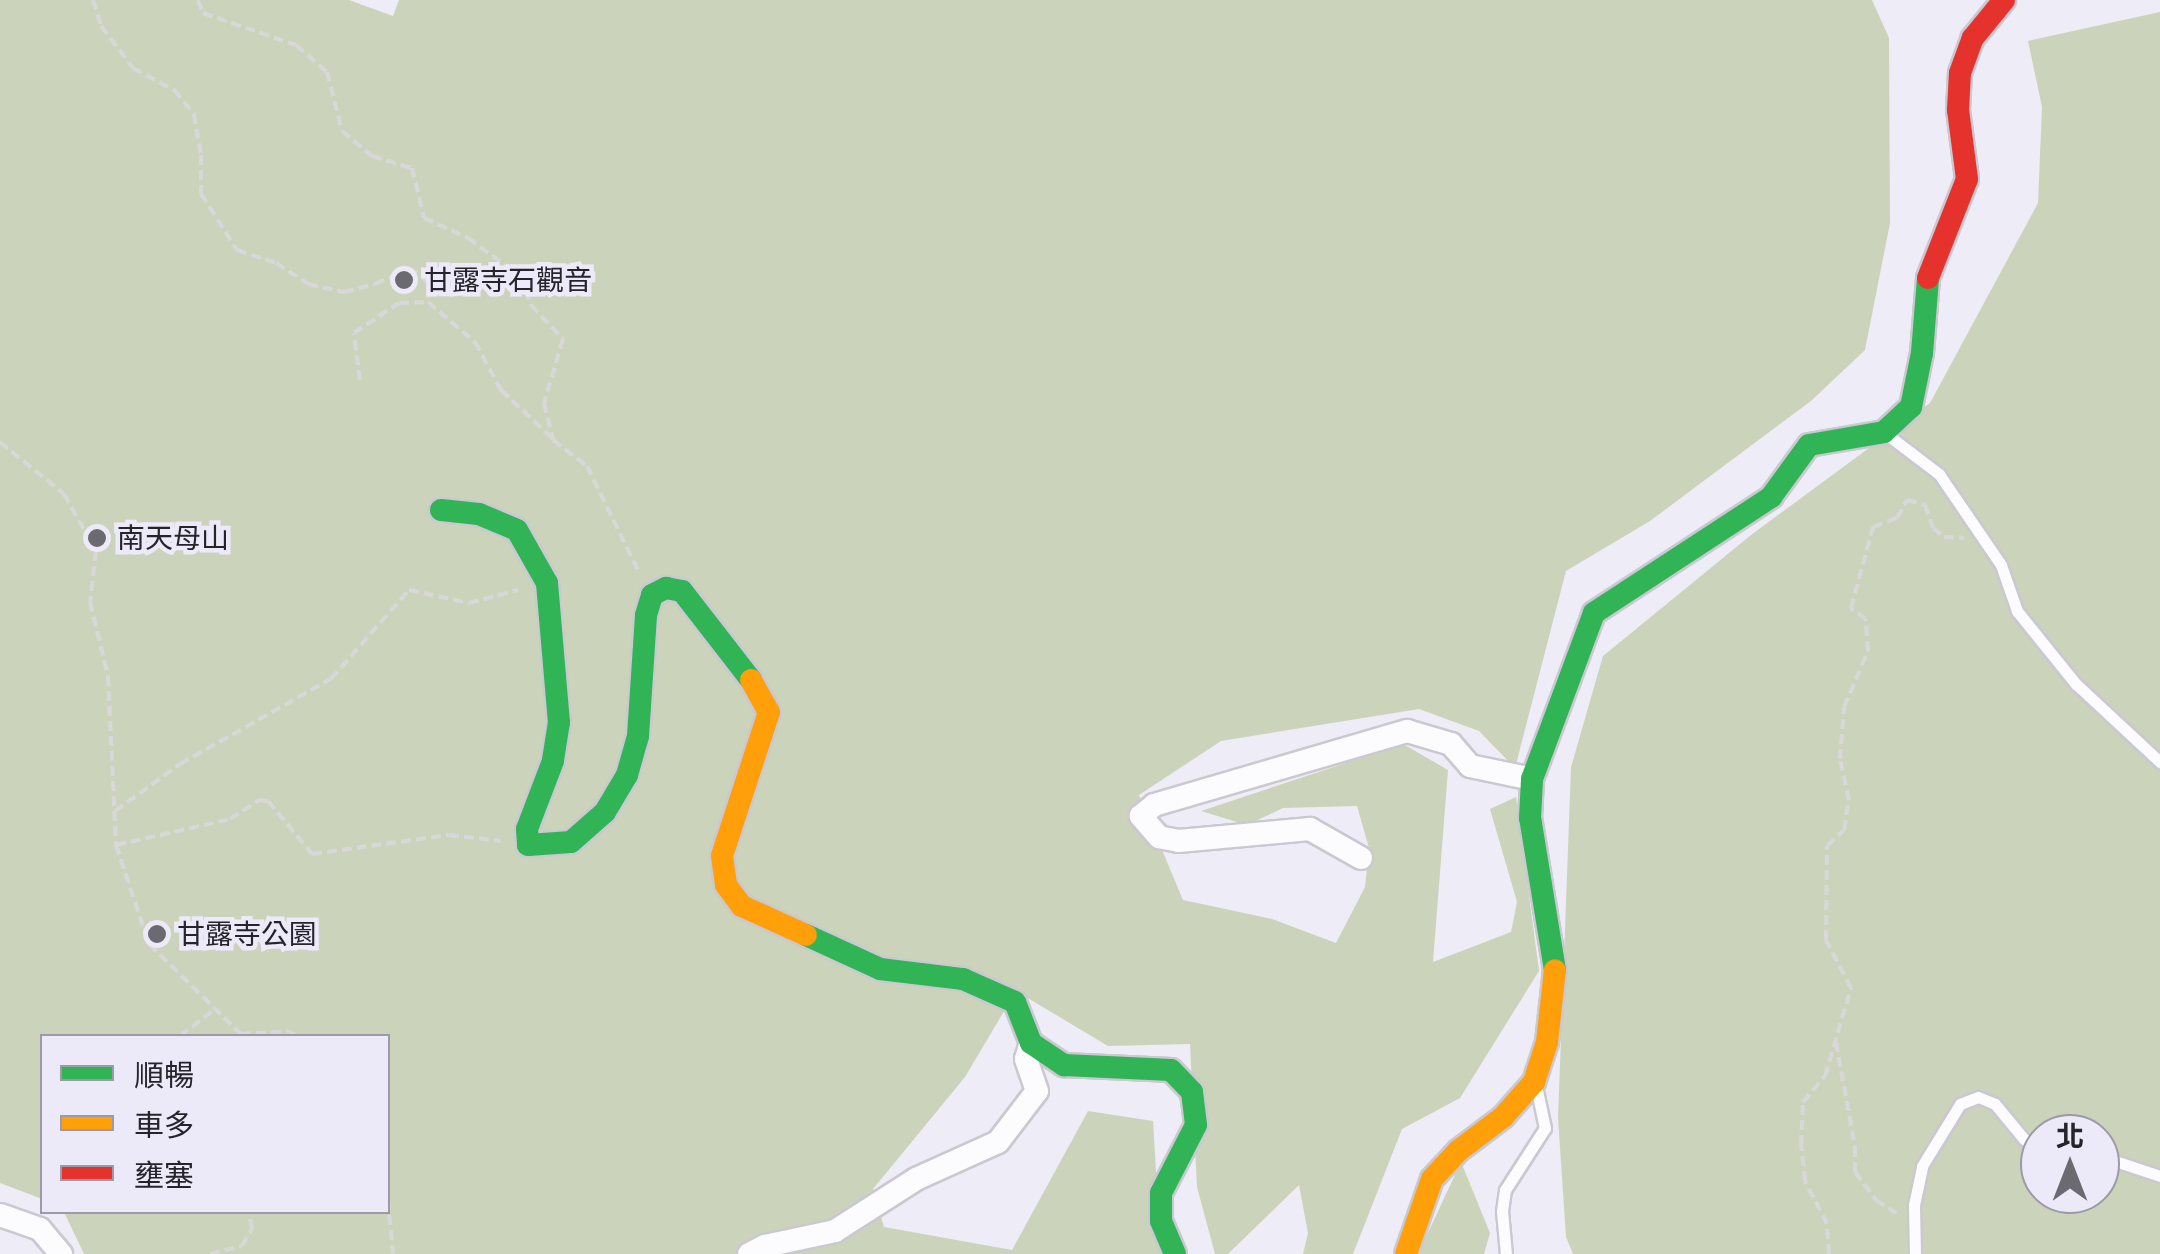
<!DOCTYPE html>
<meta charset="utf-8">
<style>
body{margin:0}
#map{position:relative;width:2160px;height:1254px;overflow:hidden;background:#eeecf6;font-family:Quicksand,"Noto Sans TC",sans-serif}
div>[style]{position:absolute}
.green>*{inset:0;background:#cbd4bb}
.path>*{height:4px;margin-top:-2px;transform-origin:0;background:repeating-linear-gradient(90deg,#d8d8da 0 10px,transparent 0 15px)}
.roads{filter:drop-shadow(2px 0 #cac8d0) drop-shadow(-2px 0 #cac8d0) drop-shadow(0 2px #cac8d0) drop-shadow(0 -2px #cac8d0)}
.lane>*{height:11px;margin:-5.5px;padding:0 5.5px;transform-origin:5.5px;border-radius:5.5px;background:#fcfcfe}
.street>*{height:22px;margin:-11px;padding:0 11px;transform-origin:11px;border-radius:11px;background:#fcfcfe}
.fast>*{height:22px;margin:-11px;padding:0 11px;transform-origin:11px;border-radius:11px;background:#30b455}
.slow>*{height:22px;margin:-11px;padding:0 11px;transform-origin:11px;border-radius:11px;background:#ff9f0a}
.jam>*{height:22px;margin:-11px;padding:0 11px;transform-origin:11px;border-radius:11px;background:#e5322d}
.dots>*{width:28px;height:28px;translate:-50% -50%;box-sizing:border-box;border:5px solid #ece9f9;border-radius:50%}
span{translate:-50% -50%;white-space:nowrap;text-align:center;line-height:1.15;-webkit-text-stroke:9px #ece9f9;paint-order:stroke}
.poi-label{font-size:28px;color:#25242a}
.left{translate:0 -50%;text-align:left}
.legend{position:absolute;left:40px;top:1034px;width:350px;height:180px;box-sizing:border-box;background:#ece9f9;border:2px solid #9c9aa6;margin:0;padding:12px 18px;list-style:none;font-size:30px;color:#25242a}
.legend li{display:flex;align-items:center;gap:20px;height:50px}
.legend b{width:50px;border:2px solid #9c9aa6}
.north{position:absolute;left:2020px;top:1114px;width:100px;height:100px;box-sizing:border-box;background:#ece9f9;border:2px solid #9c9aa6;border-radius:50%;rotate:0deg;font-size:28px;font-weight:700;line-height:40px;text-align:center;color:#25242a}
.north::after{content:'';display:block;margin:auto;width:35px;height:45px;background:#6b6a71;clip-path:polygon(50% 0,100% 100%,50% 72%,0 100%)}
</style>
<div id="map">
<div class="green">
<i style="clip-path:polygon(0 0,349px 0,393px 16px,399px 0,1872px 0,1889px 38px,1890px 223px,1865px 350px,1811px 401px,1650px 521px,1566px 571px,1515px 768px,1479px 731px,1419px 709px,1221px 741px,1139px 795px,1183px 900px,1272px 919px,1336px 943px,1365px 887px,1369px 848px,1357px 806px,1283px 808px,1247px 825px,1201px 811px,1403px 744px,1448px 770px,1433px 962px,1511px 932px,1517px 902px,1490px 809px,1516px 797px,1539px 971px,1460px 1098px,1402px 1129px,1353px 1254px,1303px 1254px,1308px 1233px,1299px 1185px,1228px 1254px,1215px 1254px,1197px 1187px,1190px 1044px,1108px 1046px,1016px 991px,965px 1077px,873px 1189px,884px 1227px,1012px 1250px,1088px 1111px,1153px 1121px,1161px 1254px,84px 1254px,64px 1212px,388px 1212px,388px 1036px,42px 1036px,42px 1199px,0 1183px)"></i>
<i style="clip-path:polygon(evenodd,2160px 12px,2160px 1254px,1573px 1254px,1566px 1237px,1558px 1118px,1571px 767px,1603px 656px,1751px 535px,1930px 403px,2038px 203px,2042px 107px,2028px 41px,2160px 12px,2040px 1134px,2100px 1134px,2100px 1194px,2040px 1194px,2040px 1134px)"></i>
<i style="clip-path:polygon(1461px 1162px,1490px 1233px,1484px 1254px,1418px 1254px)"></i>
</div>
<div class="path">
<i style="left:93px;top:0;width:27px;rotate:73deg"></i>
<i style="left:101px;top:26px;width:53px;rotate:52.7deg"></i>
<i style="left:133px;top:68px;width:47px;rotate:28.2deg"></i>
<i style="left:174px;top:90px;width:31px;rotate:50deg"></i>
<i style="left:194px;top:114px;width:42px;rotate:80.3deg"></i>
<i style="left:201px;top:155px;width:39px;rotate:90deg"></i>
<i style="left:201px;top:194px;width:67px;rotate:57.3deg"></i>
<i style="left:237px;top:250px;width:41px;rotate:18.4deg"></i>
<i style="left:276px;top:263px;width:38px;rotate:33deg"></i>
<i style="left:308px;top:284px;width:37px;rotate:13deg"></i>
<i style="left:344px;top:292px;width:32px;rotate:-14deg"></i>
<i style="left:375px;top:284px;width:36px;rotate:-24deg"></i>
<i style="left:408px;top:269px;width:15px;rotate:20deg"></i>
<i style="left:422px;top:274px;width:16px;rotate:63deg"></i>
<i style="left:429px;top:288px;width:14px;rotate:94deg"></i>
<i style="left:428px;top:302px;width:62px;rotate:40.4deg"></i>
<i style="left:475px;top:342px;width:55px;rotate:61.6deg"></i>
<i style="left:501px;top:390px;width:70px;rotate:43.3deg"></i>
<i style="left:198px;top:0;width:14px;rotate:69deg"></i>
<i style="left:203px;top:13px;width:98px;rotate:19deg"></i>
<i style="left:296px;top:45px;width:41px;rotate:41.1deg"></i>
<i style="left:327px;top:72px;width:61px;rotate:75.7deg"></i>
<i style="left:342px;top:131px;width:39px;rotate:40deg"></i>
<i style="left:372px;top:156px;width:42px;rotate:16.7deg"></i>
<i style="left:412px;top:168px;width:51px;rotate:76.5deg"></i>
<i style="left:424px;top:218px;width:48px;rotate:24.4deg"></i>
<i style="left:468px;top:238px;width:64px;rotate:36.2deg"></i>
<i style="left:520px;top:276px;width:31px;rotate:69deg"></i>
<i style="left:531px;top:305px;width:47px;rotate:46.7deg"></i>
<i style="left:563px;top:339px;width:67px;rotate:106.5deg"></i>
<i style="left:544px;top:403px;width:38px;rotate:76deg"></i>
<i style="left:553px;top:440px;width:43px;rotate:37.4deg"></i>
<i style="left:587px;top:466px;width:116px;rotate:63.9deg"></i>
<i style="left:360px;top:380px;width:47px;rotate:-97.3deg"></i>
<i style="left:354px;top:333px;width:54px;rotate:-33.7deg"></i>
<i style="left:399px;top:303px;width:29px;rotate:-2deg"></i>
<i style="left:0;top:442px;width:82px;rotate:39.1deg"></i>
<i style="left:64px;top:494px;width:65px;rotate:60.7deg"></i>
<i style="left:96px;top:551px;width:51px;rotate:96.7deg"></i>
<i style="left:90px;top:602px;width:76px;rotate:76.3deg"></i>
<i style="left:108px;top:676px;width:169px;rotate:87.3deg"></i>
<i style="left:116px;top:845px;width:104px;rotate:71.6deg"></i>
<i style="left:149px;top:944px;width:129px;rotate:44.4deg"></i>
<i style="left:241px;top:1034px;width:47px;rotate:-3.7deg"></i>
<i style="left:288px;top:1031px;width:10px;rotate:29deg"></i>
<i style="left:115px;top:811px;width:80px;rotate:-35.9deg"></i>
<i style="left:180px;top:764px;width:173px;rotate:-29.4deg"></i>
<i style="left:331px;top:679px;width:118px;rotate:-48.8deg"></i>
<i style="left:409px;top:590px;width:61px;rotate:12.2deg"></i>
<i style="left:469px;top:603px;width:51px;rotate:-14.9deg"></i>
<i style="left:116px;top:845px;width:117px;rotate:-12.8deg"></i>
<i style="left:230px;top:819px;width:35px;rotate:-33deg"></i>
<i style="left:259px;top:800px;width:9px;rotate:6deg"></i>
<i style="left:268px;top:801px;width:69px;rotate:50.3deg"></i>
<i style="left:312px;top:854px;width:138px;rotate:-7.9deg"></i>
<i style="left:449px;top:835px;width:52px;rotate:6.6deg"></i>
<i style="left:180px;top:1036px;width:44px;rotate:-37.6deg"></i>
<i style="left:1836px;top:1042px;width:107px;rotate:79.7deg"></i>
<i style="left:1855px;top:1147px;width:25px;rotate:90deg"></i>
<i style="left:1855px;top:1172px;width:35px;rotate:53deg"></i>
<i style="left:1876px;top:1200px;width:24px;rotate:33deg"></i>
<i style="left:388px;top:1200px;width:54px;rotate:84.7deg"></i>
<i style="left:210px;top:1254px;width:33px;rotate:-14deg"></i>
<i style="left:242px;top:1246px;width:20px;rotate:-60deg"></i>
<i style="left:252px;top:1229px;width:17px;rotate:-100deg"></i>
<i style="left:1829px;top:1254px;width:30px;rotate:-94deg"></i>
<i style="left:1827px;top:1224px;width:48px;rotate:-117.1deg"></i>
<i style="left:1805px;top:1181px;width:36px;rotate:-96deg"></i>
<i style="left:1801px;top:1145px;width:43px;rotate:-87.3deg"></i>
<i style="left:1803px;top:1102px;width:34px;rotate:-50deg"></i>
<i style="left:1825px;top:1076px;width:92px;rotate:-73.5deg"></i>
<i style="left:1851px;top:988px;width:54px;rotate:-117.5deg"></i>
<i style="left:1826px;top:940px;width:94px;rotate:-89.4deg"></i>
<i style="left:1827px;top:846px;width:23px;rotate:-43deg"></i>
<i style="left:1844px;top:830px;width:30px;rotate:-81deg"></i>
<i style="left:1849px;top:800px;width:42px;rotate:-102.4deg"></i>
<i style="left:1840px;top:759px;width:52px;rotate:-85.6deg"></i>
<i style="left:1844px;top:707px;width:61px;rotate:-66.8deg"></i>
<i style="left:1868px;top:651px;width:32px;rotate:-94deg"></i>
<i style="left:1866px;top:619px;width:19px;rotate:-144deg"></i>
<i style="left:1851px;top:608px;width:84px;rotate:-74.8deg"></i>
<i style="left:1873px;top:527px;width:26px;rotate:-21deg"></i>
<i style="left:1897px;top:518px;width:21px;rotate:-61deg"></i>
<i style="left:1907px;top:500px;width:19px;rotate:16deg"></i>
<i style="left:1925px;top:505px;width:24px;rotate:71deg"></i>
<i style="left:1933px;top:528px;width:14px;rotate:39deg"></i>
<i style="left:1944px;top:537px;width:20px;rotate:3deg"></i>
</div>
<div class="roads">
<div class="lane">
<i style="left:1885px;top:433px;width:68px;rotate:37.2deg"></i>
<i style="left:1939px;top:474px;width:110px;rotate:55.7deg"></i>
<i style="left:2001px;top:565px;width:49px;rotate:70.8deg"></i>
<i style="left:2017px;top:611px;width:94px;rotate:51.1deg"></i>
<i style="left:2076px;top:684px;width:115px;rotate:42.9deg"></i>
<i style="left:2100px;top:1156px;width:63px;rotate:18.4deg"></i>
<i style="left:1506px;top:1254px;width:43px;rotate:-95.3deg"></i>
<i style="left:1502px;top:1211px;width:21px;rotate:-82deg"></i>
<i style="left:1505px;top:1190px;width:74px;rotate:-57.2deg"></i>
<i style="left:1545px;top:1128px;width:43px;rotate:-102.1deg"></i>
<i style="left:1915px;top:1254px;width:49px;rotate:-91.2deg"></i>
<i style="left:1914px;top:1205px;width:40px;rotate:-78deg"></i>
<i style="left:1922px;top:1166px;width:73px;rotate:-58.5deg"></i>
<i style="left:1960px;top:1104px;width:19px;rotate:-21deg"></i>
<i style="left:1978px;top:1097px;width:18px;rotate:22deg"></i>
<i style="left:1995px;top:1104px;width:45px;rotate:50.4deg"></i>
<i style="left:2024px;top:1139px;width:19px;rotate:35deg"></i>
</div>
<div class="street">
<i style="left:1361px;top:858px;width:59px;rotate:-150.4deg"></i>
<i style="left:1310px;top:829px;width:132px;rotate:174.8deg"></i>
<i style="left:1179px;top:841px;width:20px;rotate:-169deg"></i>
<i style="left:1159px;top:837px;width:28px;rotate:-131deg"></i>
<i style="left:1141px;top:816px;width:17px;rotate:-40deg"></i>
<i style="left:1154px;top:805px;width:264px;rotate:-16.3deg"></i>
<i style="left:1407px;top:731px;width:46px;rotate:16.5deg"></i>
<i style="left:1451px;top:744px;width:29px;rotate:49deg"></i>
<i style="left:1470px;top:766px;width:63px;rotate:11.8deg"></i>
<i style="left:0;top:1215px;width:42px;rotate:19.3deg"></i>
<i style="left:40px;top:1229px;width:33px;rotate:50deg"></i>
<i style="left:749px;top:1254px;width:18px;rotate:-27deg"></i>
<i style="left:765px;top:1246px;width:72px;rotate:-12.1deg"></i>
<i style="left:835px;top:1231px;width:96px;rotate:-32.7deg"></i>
<i style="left:916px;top:1179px;width:90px;rotate:-24.3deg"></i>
<i style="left:998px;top:1142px;width:64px;rotate:-52.6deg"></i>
<i style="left:1037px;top:1091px;width:34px;rotate:-109deg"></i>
<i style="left:1026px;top:1059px;width:17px;rotate:-73deg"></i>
</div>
<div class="fast">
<i style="left:441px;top:510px;width:38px;rotate:6deg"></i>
<i style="left:479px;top:514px;width:41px;rotate:22.8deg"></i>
<i style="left:517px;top:530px;width:61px;rotate:60.5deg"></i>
<i style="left:547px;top:583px;width:140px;rotate:85.1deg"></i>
<i style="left:559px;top:722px;width:39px;rotate:99deg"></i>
<i style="left:553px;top:761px;width:73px;rotate:110.9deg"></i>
<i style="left:527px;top:829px;width:16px;rotate:86deg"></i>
<i style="left:528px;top:845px;width:43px;rotate:-4deg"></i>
<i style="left:571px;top:842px;width:45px;rotate:-41.4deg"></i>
<i style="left:605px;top:812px;width:43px;rotate:-59.3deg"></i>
<i style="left:627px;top:775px;width:41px;rotate:-74.2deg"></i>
<i style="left:638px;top:736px;width:121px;rotate:-86.2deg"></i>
<i style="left:646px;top:615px;width:21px;rotate:-73deg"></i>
<i style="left:652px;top:595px;width:16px;rotate:-27deg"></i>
<i style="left:666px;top:588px;width:16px;rotate:11deg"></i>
<i style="left:682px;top:591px;width:113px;rotate:52.2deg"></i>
<i style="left:806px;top:935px;width:81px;rotate:24.7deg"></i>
<i style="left:880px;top:969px;width:84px;rotate:6.9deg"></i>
<i style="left:963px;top:979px;width:57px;rotate:23.9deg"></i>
<i style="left:1015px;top:1002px;width:44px;rotate:68.7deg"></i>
<i style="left:1031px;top:1043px;width:40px;rotate:34deg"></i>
<i style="left:1064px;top:1065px;width:107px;rotate:2.7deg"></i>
<i style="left:1171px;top:1070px;width:30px;rotate:46deg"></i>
<i style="left:1192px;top:1092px;width:33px;rotate:83deg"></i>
<i style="left:1196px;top:1125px;width:76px;rotate:117.2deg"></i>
<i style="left:1161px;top:1193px;width:28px;rotate:90deg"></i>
<i style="left:1161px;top:1221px;width:36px;rotate:67deg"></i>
<i style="left:1555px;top:970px;width:154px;rotate:-99.3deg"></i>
<i style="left:1530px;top:818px;width:39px;rotate:-87deg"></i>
<i style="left:1532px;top:779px;width:177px;rotate:-69.5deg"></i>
<i style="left:1594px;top:613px;width:212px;rotate:-33.2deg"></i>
<i style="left:1771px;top:497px;width:64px;rotate:-53.8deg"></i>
<i style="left:1809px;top:445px;width:76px;rotate:-9.8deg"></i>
<i style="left:1884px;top:432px;width:37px;rotate:-43deg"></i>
<i style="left:1911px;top:407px;width:55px;rotate:-78.5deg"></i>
<i style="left:1922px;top:353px;width:75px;rotate:-85.4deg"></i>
</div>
<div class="slow">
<i style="left:751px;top:680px;width:37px;rotate:61deg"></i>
<i style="left:769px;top:712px;width:151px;rotate:108.1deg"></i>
<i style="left:722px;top:856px;width:29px;rotate:82deg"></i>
<i style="left:726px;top:885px;width:26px;rotate:53deg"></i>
<i style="left:742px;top:906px;width:70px;rotate:24.4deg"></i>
<i style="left:1406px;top:1254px;width:79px;rotate:-70.9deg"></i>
<i style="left:1432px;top:1179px;width:38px;rotate:-47deg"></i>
<i style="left:1458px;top:1151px;width:56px;rotate:-37.1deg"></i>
<i style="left:1503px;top:1117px;width:47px;rotate:-48.5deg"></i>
<i style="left:1534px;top:1082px;width:42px;rotate:-72deg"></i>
<i style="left:1547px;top:1042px;width:72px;rotate:-83.7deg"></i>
</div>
<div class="jam">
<i style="left:1928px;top:278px;width:106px;rotate:-68.5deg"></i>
<i style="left:1967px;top:179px;width:70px;rotate:-97.4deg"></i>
<i style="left:1958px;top:110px;width:37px;rotate:-87deg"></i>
<i style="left:1960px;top:73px;width:37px;rotate:-70deg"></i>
<i style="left:1973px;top:38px;width:49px;rotate:-50.8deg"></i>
</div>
</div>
<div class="dots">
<i style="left:404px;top:280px;background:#6b6a71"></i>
<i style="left:97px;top:538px;background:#6b6a71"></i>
<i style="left:157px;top:934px;background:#6b6a71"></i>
</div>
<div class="poi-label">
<span class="left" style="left:424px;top:280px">甘露寺石觀音</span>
<span class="left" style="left:117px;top:538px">南天母山</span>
<span class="left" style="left:177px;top:934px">甘露寺公園</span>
</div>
<ul class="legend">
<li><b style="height:12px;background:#30b455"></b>順暢</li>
<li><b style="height:12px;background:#ff9f0a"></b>車多</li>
<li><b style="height:12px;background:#e5322d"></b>壅塞</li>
</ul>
<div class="north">北</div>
</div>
